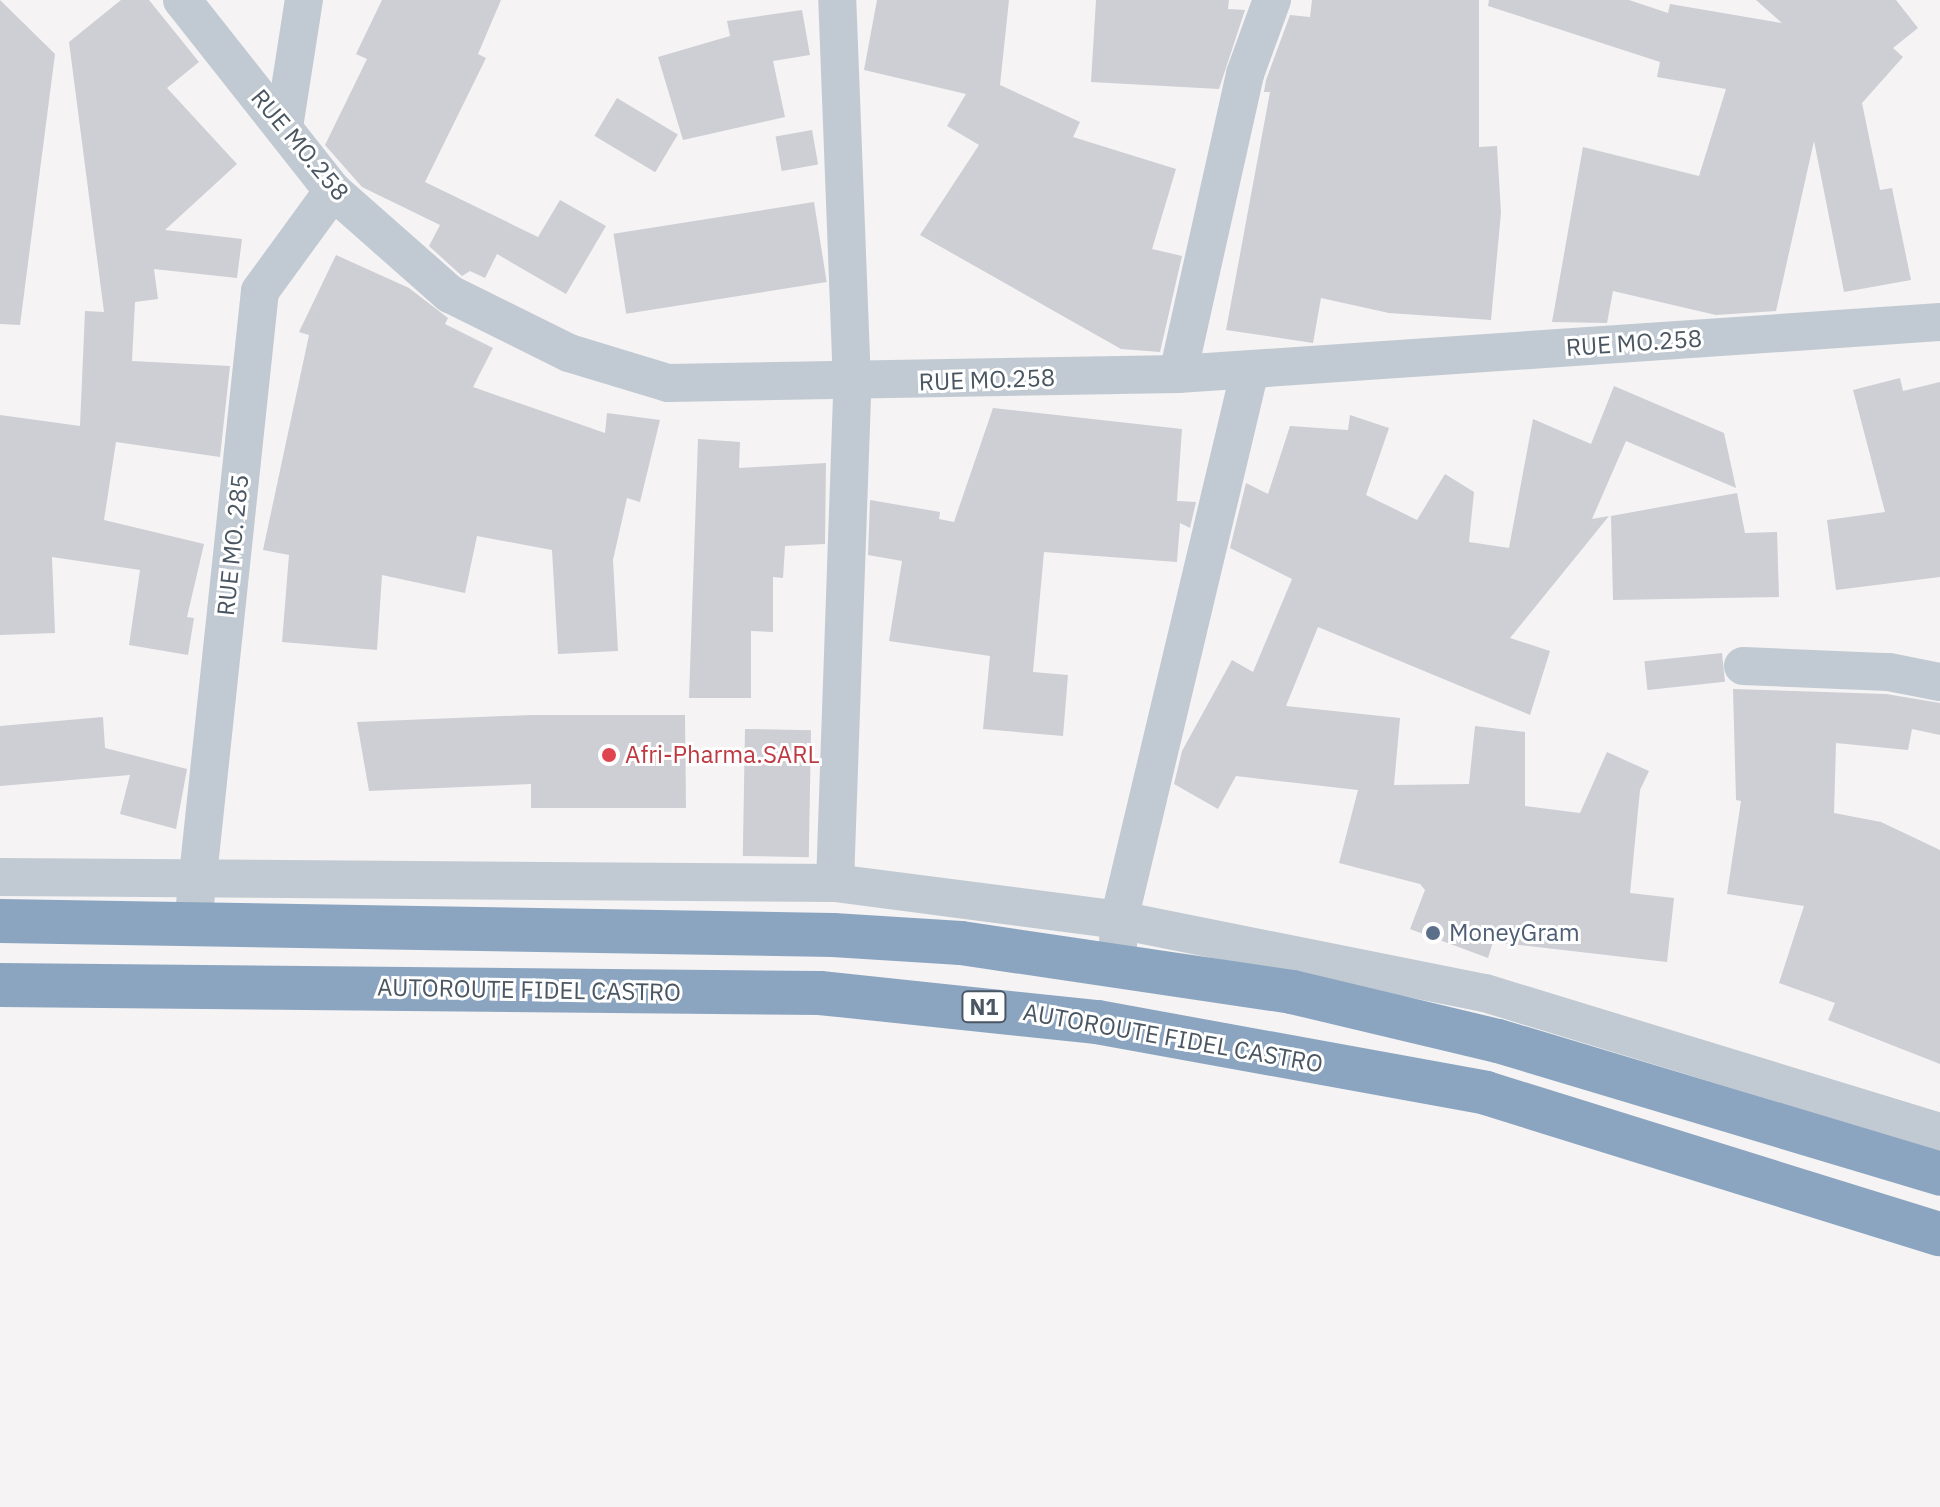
<!DOCTYPE html>
<style>
body{margin:0}
#map{position:relative;width:1940px;height:1507px;overflow:hidden;background:#f5f3f3;font-family:"IBM Plex Sans",sans-serif}
div>[style]{position:absolute}
.building>*{inset:0;background:#cdcfd5;transform-origin:0 0}
.minor>*{height:38px;margin:-19px;padding:0 19px;transform-origin:19px;border-radius:19px;background:#c1cad2}
.highway>*{height:44px;margin:-22px;padding:0 22px;transform-origin:22px;border-radius:22px;background:#8ba5c1}
.dots>*{width:22px;height:22px;translate:-50% -50%;box-sizing:border-box;border:4px solid #fff;border-radius:50%}
span{translate:-50% -50%;white-space:nowrap;text-align:center;line-height:1.15;-webkit-text-stroke:6px #fff;paint-order:stroke}
.shield-label span{padding:2px 6px;background:#fff;border:2px solid;border-radius:6px;-webkit-text-stroke-width:0}
.shield-label{font-size:22px;color:#4a5661;font-weight:700}
.street-label{font-size:24px;color:#4a5661}
.health-label{font-size:24px;color:#be3a42}
.left{translate:0 -50%;text-align:left}
.service-label{font-size:24px;color:#4e5e75}
</style>
<div id="map">
<div class="building">
<i style="clip-path:polygon(0 0,55px 54px,20px 325px,0 324px)"></i>
<i style="clip-path:polygon(121px 0,149px 0,199px 62px,167px 88px,237px 164px,165px 230px,242px 239px,237px 278px,154px 269px,158px 299px,135px 302px,132px 361px,230px 366px,220px 457px,116px 442px,104px 520px,204px 544px,187px 617px,194px 618px,188px 655px,129px 645px,140px 570px,52px 557px,55px 633px,0 635px,0 415px,80px 426px,85px 311px,104px 312px,69px 42px)"></i>
<i style="clip-path:polygon(382px 0,501px 0,478px 54px,486px 58px,425px 182px,538px 237px,560px 200px,606px 226px,566px 294px,497px 254px,485px 278px,470px 271px,462px 276px,429px 246px,440px 225px,362px 187px,325px 145px,367px 59px,356px 54px)"></i>
<i style="clip-path:polygon(877px 0,1009px 0,1000px 85px,1080px 122px,1073px 137px,1176px 169px,1152px 249px,1182px 256px,1160px 352px,1121px 349px,920px 235px,979px 145px,947px 126px,966px 94px,864px 70px)"></i>
<i style="clip-path:polygon(1096px 0,1229px 0,1228px 9px,1245px 10px,1219px 89px,1091px 82px)"></i>
<i style="clip-path:polygon(1312px 0,1479px 0,1479px 147px,1497px 146px,1501px 213px,1491px 320px,1389px 313px,1321px 298px,1313px 343px,1226px 330px,1270px 92px,1264px 92px,1266px 80px,1290px 15px,1310px 17px)"></i>
<i style="clip-path:polygon(1489px 0,1629px 0,1668px 13px,1670px 4px,1782px 23px,1756px 0,1896px 0,1918px 28px,1893px 48px,1903px 57px,1862px 103px,1880px 190px,1892px 188px,1911px 280px,1844px 292px,1814px 141px,1776px 311px,1716px 315px,1613px 291px,1607px 323px,1552px 322px,1583px 147px,1699px 176px,1726px 89px,1657px 77px,1660px 62px,1488px 6px)"></i>
<i style="clip-path:polygon(802px 10px,810px 55px,773px 61px,785px 117px,683px 140px,658px 57px,730px 36px,727px 21px)"></i>
<i style="left:617px;top:98px;width:71px;height:44px;rotate:31deg"></i>
<i style="left:812px;top:130px;width:35px;height:37px;rotate:80deg"></i>
<i style="left:814px;top:202px;width:81px;height:203px;rotate:81deg"></i>
<i style="clip-path:polygon(336px 255px,409px 288px,448px 318px,445px 324px,493px 348px,473px 387px,605px 433px,607px 413px,660px 420px,640px 502px,627px 498px,613px 560px,618px 651px,558px 654px,552px 550px,477px 536px,465px 593px,382px 575px,377px 650px,282px 642px,289px 555px,263px 550px,309px 335px,299px 332px)"></i>
<i style="clip-path:polygon(1900px 378px,1903px 391px,1940px 382px,1940px 577px,1836px 590px,1827px 520px,1885px 512px,1853px 390px)"></i>
<i style="clip-path:polygon(1614px 386px,1724px 433px,1736px 488px,1626px 441px,1592px 519px,1609px 516px,1510px 638px,1550px 651px,1530px 715px,1318px 627px,1286px 706px,1400px 718px,1394px 785px,1469px 784px,1475px 726px,1525px 732px,1525px 806px,1580px 813px,1607px 752px,1649px 771px,1640px 790px,1630px 893px,1674px 898px,1667px 962px,1493px 942px,1488px 958px,1410px 929px,1425px 890px,1420px 884px,1339px 863px,1358px 790px,1236px 776px,1218px 809px,1174px 784px,1182px 751px,1232px 660px,1253px 672px,1292px 579px,1230px 548px,1246px 483px,1268px 494px,1290px 426px,1348px 430px,1350px 415px,1389px 428px,1366px 495px,1417px 520px,1445px 474px,1474px 492px,1469px 542px,1509px 548px,1533px 419px,1591px 444px)"></i>
<i style="clip-path:polygon(993px 408px,1182px 429px,1177px 501px,1196px 502px,1190px 528px,1180px 523px,1177px 562px,1044px 552px,1033px 672px,1068px 675px,1063px 736px,983px 729px,990px 656px,889px 641px,902px 561px,868px 555px,870px 500px,940px 512px,939px 519px,954px 522px)"></i>
<i style="clip-path:polygon(698px 439px,740px 442px,739px 468px,826px 463px,825px 544px,785px 546px,783px 578px,773px 577px,773px 632px,751px 631px,751px 698px,689px 698px)"></i>
<i style="clip-path:polygon(1737px 493px,1745px 533px,1777px 532px,1779px 597px,1613px 600px,1611px 516px)"></i>
<i style="left:1722px;top:653px;width:29px;height:78px;rotate:84deg"></i>
<i style="clip-path:polygon(1733px 689px,1886px 694px,1940px 703px,1940px 735px,1912px 729px,1908px 750px,1836px 743px,1834px 813px,1881px 822px,1940px 850px,1940px 1064px,1828px 1020px,1835px 1003px,1779px 983px,1804px 906px,1727px 894px,1741px 801px,1736px 800px)"></i>
<i style="clip-path:polygon(531px 715px,685px 715px,686px 808px,531px 808px,531px 784px,369px 791px,357px 722px)"></i>
<i style="clip-path:polygon(103px 717px,105px 748px,187px 769px,176px 829px,120px 814px,130px 775px,0 786px,0 726px)"></i>
<i style="left:745px;top:729px;width:66px;height:127px;rotate:1deg"></i>
</div>
<div class="minor">
<i style="left:182px;top:0;width:243px;rotate:51.7deg"></i>
<i style="left:333px;top:191px;width:156px;rotate:41.4deg"></i>
<i style="left:450px;top:294px;width:133px;rotate:26.4deg"></i>
<i style="left:569px;top:353px;width:103px;rotate:16.9deg"></i>
<i style="left:668px;top:383px;width:510px;rotate:-1.01deg"></i>
<i style="left:1178px;top:374px;width:764px;rotate:-3.9deg"></i>
<i style="left:284px;top:127px;width:129px;rotate:-81.1deg"></i>
<i style="left:1178px;top:374px;width:307px;rotate:-77.4deg"></i>
<i style="left:1245px;top:74px;width:79px;rotate:-70deg"></i>
<i style="left:1743px;top:666px;width:146px;rotate:2.4deg"></i>
<i style="left:1889px;top:672px;width:52px;rotate:11.1deg"></i>
<i style="left:0;top:877px;width:835px;rotate:0.41deg"></i>
<i style="left:835px;top:883px;width:286px;rotate:7.4deg"></i>
<i style="left:1119px;top:920px;width:373px;rotate:11.3deg"></i>
<i style="left:1485px;top:993px;width:476px;rotate:17deg"></i>
<i style="left:835px;top:883px;width:499px;rotate:-88deg"></i>
<i style="left:852px;top:384px;width:384px;rotate:-92.2deg"></i>
<i style="left:195px;top:904px;width:616px;rotate:-83.95deg"></i>
<i style="left:260px;top:291px;width:124px;rotate:-53.9deg"></i>
<i style="left:1118px;top:945px;width:25px;rotate:-88deg"></i>
<i style="left:1119px;top:920px;width:565px;rotate:-76.6deg"></i>
</div>
<div class="highway">
<i style="left:0;top:921px;width:833px;rotate:0.96deg"></i>
<i style="left:833px;top:935px;width:128px;rotate:3.6deg"></i>
<i style="left:961px;top:943px;width:335px;rotate:8.4deg"></i>
<i style="left:1292px;top:992px;width:212px;rotate:13.4deg"></i>
<i style="left:1498px;top:1041px;width:462px;rotate:16.7deg"></i>
<i style="left:0;top:985px;width:820px;rotate:0.56deg"></i>
<i style="left:820px;top:993px;width:279px;rotate:6deg"></i>
<i style="left:1097px;top:1022px;width:395px;rotate:10.3deg"></i>
<i style="left:1486px;top:1093px;width:475px;rotate:17.3deg"></i>
</div>
<div class="dots">
<i style="left:609px;top:755px;background:#e0444e"></i>
<i style="left:1433px;top:933px;background:#5c6f8a"></i>
</div>
<div class="shield-label">
<span style="left:984px;top:1007px">N1</span>
</div>
<div class="street-label">
<span style="left:300px;top:145px;rotate:50deg">RUE MO.258</span>
<span style="left:1634px;top:343px;rotate:-4deg">RUE MO.258</span>
<span style="left:987px;top:380px;rotate:-2deg">RUE MO.258</span>
<span style="left:233px;top:545px;rotate:-84deg">RUE MO. 285</span>
<span style="left:529px;top:990px;rotate:1deg">AUTOROUTE FIDEL CASTRO</span>
<span style="left:1173px;top:1038px;rotate:10deg">AUTOROUTE FIDEL CASTRO</span>
</div>
<div class="health-label">
<span class="left" style="left:625px;top:755px">Afri-Pharma.SARL</span>
</div>
<div class="service-label">
<span class="left" style="left:1449px;top:933px">MoneyGram</span>
</div>
</div>
